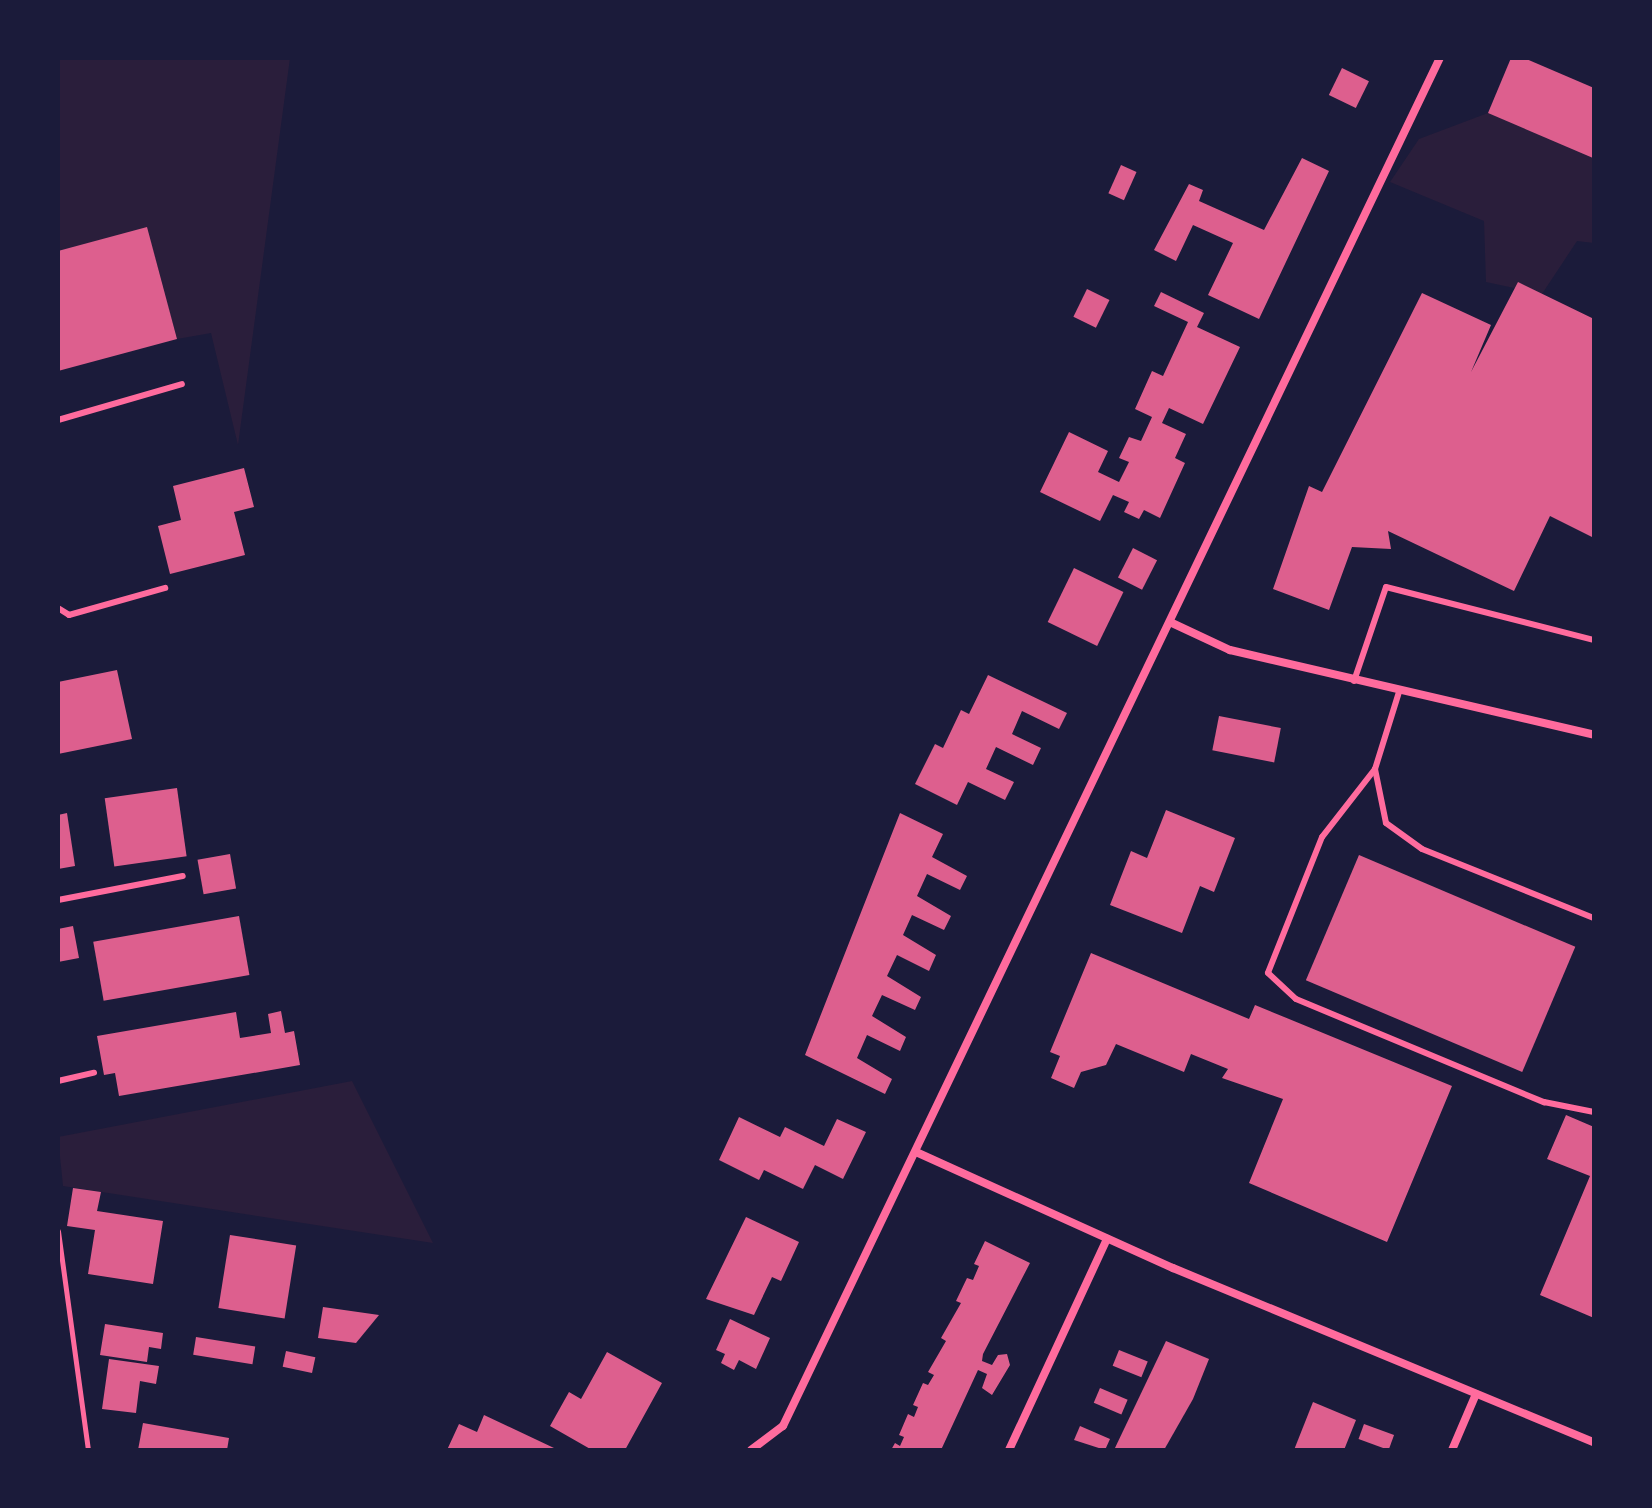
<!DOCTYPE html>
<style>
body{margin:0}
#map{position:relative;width:1652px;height:1508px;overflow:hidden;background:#1b1b3a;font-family:Karla,sans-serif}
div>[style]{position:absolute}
.green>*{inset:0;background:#2a1e3b}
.building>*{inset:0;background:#dd5f8e;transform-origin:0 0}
.path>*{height:5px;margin:-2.5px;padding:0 2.5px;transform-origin:2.5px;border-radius:2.5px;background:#ff6b9d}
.service>*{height:6px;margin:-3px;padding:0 3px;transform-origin:3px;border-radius:3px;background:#ff6b9d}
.minor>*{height:8px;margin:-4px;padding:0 4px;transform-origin:4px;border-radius:4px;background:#ff6b9d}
span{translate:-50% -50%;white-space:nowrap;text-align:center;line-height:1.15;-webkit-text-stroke:8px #1b1b3a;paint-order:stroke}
.frame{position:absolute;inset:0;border:60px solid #1b1b3a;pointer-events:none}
</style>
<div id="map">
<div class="green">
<i style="clip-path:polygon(58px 58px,290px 58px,238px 445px,211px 333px,177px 339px,147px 228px,58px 251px)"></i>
<i style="clip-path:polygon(1488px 113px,1594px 156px,1594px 243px,1577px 241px,1542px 294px,1486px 282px,1484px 221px,1390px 182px,1419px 139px)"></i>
<i style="clip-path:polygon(352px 1081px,433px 1243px,63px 1186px,58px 1137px)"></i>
</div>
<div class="building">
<i style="clip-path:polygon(1511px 58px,1524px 58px,1594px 88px,1593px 158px,1488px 113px)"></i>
<i style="left:1342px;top:68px;width:30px;height:30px;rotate:26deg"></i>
<i style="clip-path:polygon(1302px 158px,1329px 171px,1259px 319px,1208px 295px,1233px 243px,1193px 225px,1176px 261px,1154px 250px,1189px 184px,1203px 190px,1199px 201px,1264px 230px)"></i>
<i style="left:1121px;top:165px;width:17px;height:31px;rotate:24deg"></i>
<i style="clip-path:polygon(147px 227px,177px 339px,58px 371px,58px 251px)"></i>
<i style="clip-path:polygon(1518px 282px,1594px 319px,1594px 538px,1550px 516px,1514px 591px,1388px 531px,1391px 549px,1352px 547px,1329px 610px,1273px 589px,1309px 486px,1322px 492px,1422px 293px,1491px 325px,1471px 372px)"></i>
<i style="left:1087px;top:289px;width:25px;height:31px;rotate:26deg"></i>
<i style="clip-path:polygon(1161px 292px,1204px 313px,1197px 327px,1240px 347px,1203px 424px,1169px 408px,1162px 423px,1186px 434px,1175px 458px,1185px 463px,1160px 518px,1144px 510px,1139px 519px,1124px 512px,1129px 502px,1113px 495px,1100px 521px,1040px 492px,1069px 432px,1108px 451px,1098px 472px,1119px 482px,1129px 462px,1119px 458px,1129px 437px,1141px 441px,1152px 417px,1135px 409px,1152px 371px,1163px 376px,1188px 322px,1154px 306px)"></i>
<i style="clip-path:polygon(244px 468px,254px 507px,234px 512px,245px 555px,170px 574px,158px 526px,181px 520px,173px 486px)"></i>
<i style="left:1133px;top:548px;width:27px;height:33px;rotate:27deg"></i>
<i style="left:1074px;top:568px;width:55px;height:60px;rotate:26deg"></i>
<i style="clip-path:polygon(117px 670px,132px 739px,58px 754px,58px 682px)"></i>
<i style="clip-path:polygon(988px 675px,1067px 713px,1059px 729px,1022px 711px,1012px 734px,1041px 748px,1033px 765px,996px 747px,986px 769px,1014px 782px,1005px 800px,968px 782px,957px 805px,915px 784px,935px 744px,943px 748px,961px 710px,969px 714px)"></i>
<i style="left:1219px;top:716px;width:63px;height:35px;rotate:11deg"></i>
<i style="left:177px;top:788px;width:69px;height:73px;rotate:82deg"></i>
<i style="clip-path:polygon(1166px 810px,1235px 838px,1214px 892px,1200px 886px,1182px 933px,1110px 905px,1131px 851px,1147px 858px)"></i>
<i style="clip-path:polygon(67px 813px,75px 866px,58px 869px,58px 815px)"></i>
<i style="clip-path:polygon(900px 813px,943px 834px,932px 857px,967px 876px,960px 890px,927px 874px,917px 896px,951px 916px,944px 930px,912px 915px,903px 935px,936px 955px,929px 971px,897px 955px,887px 976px,921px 997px,915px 1010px,882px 995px,872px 1016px,906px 1037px,900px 1051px,867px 1035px,857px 1058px,892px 1079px,885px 1094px,805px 1055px)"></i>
<i style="left:230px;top:854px;width:35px;height:33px;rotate:80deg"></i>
<i style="left:1359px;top:855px;width:235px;height:136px;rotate:23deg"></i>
<i style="left:239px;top:916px;width:60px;height:148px;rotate:80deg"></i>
<i style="clip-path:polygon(73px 926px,79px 958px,58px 962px,58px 929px)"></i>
<i style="clip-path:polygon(1091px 953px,1249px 1019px,1255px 1005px,1452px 1086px,1387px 1242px,1249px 1183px,1283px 1099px,1222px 1078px,1228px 1069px,1191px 1054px,1184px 1072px,1116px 1044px,1106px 1065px,1081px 1072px,1074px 1088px,1051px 1078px,1060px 1056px,1050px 1052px)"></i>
<i style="clip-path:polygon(281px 1011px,285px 1033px,294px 1031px,300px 1065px,119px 1096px,115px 1073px,104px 1075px,97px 1036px,236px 1012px,240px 1038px,271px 1033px,268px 1014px)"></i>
<i style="clip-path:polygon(1566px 1115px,1594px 1127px,1594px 1318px,1540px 1295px,1590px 1176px,1547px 1159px)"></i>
<i style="clip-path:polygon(739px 1117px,780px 1137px,785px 1127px,824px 1146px,837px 1119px,866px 1132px,843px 1179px,815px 1165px,803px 1189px,764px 1170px,759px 1180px,719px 1160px)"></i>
<i style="clip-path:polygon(73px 1188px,101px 1192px,97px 1211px,163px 1221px,153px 1284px,88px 1274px,95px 1230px,67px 1226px)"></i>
<i style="clip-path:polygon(746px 1217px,799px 1242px,781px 1281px,772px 1277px,754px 1315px,706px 1299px)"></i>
<i style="left:230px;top:1235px;width:67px;height:74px;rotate:9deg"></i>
<i style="clip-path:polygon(985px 1241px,1030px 1263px,983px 1354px,982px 1361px,992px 1365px,998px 1355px,1007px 1354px,1010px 1365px,992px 1395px,982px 1388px,987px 1374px,978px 1370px,941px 1450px,891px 1450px,895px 1443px,900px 1446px,904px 1437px,899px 1435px,908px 1414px,914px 1417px,918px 1407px,913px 1405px,923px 1383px,928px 1385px,934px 1375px,928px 1372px,946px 1341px,941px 1338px,961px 1303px,956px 1301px,967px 1278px,973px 1280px,979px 1266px,974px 1264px)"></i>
<i style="clip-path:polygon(323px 1307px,379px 1315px,356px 1343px,318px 1338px)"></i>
<i style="clip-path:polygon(730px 1319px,770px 1338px,756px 1369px,739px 1360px,734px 1370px,721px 1363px,725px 1354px,716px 1350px)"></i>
<i style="clip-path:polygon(105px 1324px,163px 1333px,161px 1349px,149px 1347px,147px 1362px,100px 1355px)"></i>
<i style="left:196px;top:1337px;width:60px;height:18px;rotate:9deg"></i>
<i style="clip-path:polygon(1166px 1341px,1209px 1359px,1193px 1399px,1164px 1450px,1114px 1450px)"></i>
<i style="left:1119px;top:1350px;width:31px;height:17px;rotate:22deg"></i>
<i style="left:286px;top:1351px;width:30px;height:16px;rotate:12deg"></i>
<i style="clip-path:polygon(607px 1352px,662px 1383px,625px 1450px,592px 1450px,550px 1426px,569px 1392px,581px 1399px)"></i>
<i style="clip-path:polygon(109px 1359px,159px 1366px,156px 1384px,140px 1381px,136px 1413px,102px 1409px)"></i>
<i style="left:1100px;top:1388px;width:30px;height:16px;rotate:23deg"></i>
<i style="clip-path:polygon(1313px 1402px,1356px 1420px,1344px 1450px,1294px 1450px)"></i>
<i style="clip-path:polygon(484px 1415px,554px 1448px,553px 1450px,447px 1450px,459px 1424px,477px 1432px)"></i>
<i style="clip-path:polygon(143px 1423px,229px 1438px,227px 1450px,138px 1450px)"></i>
<i style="left:1364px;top:1424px;width:32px;height:16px;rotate:20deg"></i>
<i style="clip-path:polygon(1080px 1426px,1110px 1439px,1105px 1450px,1074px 1440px)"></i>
</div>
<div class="path">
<i style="left:58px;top:1231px;width:221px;rotate:82.2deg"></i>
</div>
<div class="service">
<i style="left:58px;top:420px;width:129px;rotate:-16.2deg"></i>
<i style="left:58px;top:608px;width:13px;rotate:32deg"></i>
<i style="left:69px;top:615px;width:100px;rotate:-15.7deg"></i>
<i style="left:1354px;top:681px;width:99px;rotate:-71.2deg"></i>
<i style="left:1386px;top:587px;width:215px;rotate:14.3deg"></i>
<i style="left:1399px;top:692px;width:81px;rotate:107.3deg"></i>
<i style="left:1375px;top:769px;width:86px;rotate:127.9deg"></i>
<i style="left:1322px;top:837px;width:146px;rotate:111.7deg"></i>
<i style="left:1268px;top:973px;width:38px;rotate:43deg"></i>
<i style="left:1296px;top:999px;width:269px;rotate:22.6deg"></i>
<i style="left:1544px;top:1102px;width:51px;rotate:11.3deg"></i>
<i style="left:1375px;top:769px;width:55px;rotate:78.5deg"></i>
<i style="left:1386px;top:823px;width:44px;rotate:35.8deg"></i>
<i style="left:1422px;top:849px;width:185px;rotate:21.9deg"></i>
<i style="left:58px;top:900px;width:127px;rotate:-10.9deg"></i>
<i style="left:58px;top:1081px;width:37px;rotate:-13deg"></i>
</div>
<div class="minor">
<i style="left:1172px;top:623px;width:64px;rotate:25deg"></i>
<i style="left:1230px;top:650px;width:374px;rotate:13.1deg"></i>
<i style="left:916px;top:1152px;width:282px;rotate:24.3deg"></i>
<i style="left:1173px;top:1268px;width:456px;rotate:22.5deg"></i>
<i style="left:751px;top:1450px;width:40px;rotate:-37deg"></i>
<i style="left:783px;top:1426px;width:1518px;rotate:-64.35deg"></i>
<i style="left:1009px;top:1450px;width:233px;rotate:-65.1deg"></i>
<i style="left:1452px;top:1450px;width:61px;rotate:-66.8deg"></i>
</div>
<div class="frame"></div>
</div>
